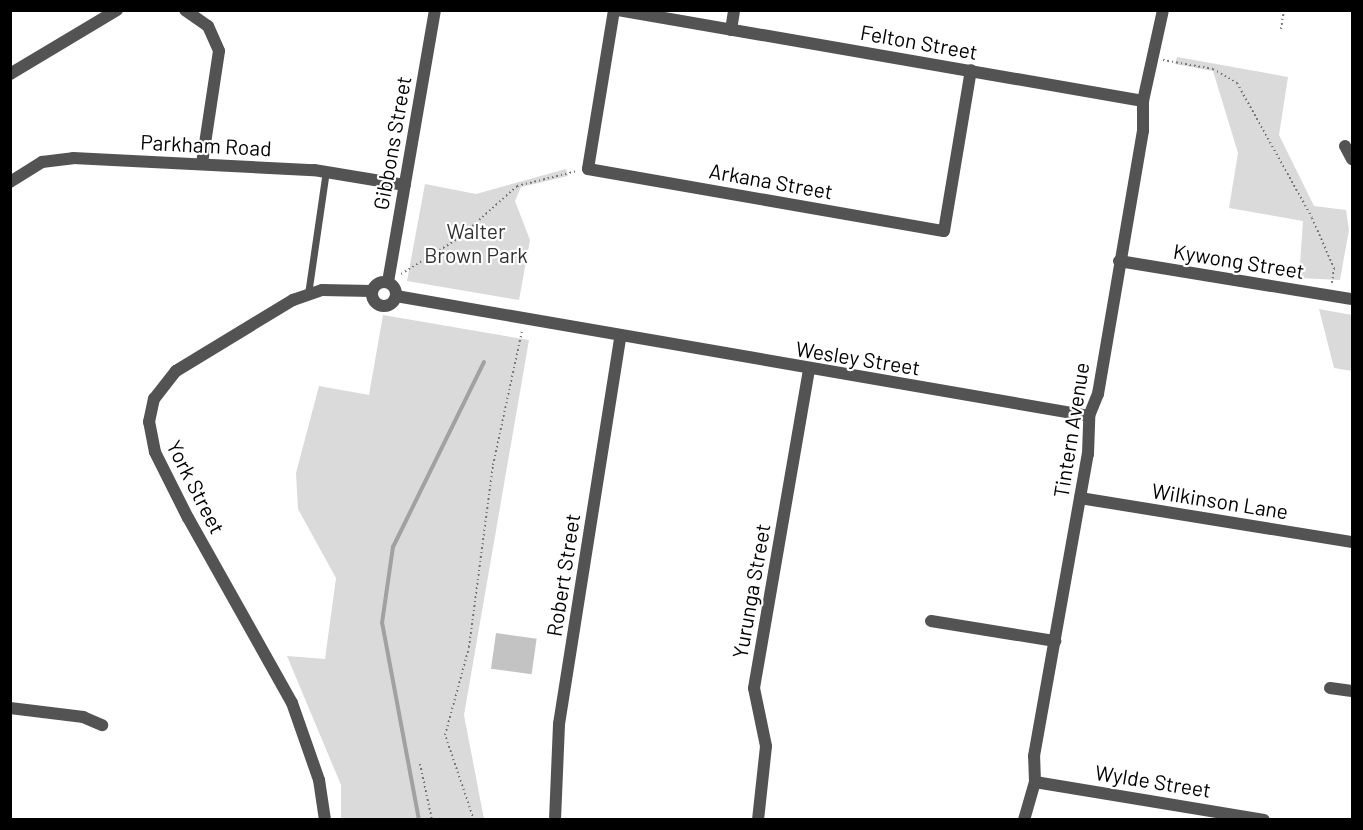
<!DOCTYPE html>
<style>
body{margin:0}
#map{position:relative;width:1363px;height:830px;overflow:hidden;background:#fff;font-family:Barlow,sans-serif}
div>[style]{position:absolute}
.green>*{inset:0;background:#dadada}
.stream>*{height:4px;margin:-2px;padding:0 2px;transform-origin:2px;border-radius:2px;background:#a1a1a1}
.building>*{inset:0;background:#c3c3c3;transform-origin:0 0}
.path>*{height:2px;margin-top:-1px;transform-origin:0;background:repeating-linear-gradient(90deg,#757575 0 1.5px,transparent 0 4.5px)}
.lane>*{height:7px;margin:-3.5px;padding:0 3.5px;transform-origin:3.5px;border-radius:3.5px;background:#535353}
.street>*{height:12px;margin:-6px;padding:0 6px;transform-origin:6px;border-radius:6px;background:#535353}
.street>.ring{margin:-6px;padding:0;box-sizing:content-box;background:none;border:12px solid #535353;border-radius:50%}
span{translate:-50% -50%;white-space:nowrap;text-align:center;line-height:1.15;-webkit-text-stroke:4.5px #fff;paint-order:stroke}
.street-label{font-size:21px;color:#000}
.park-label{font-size:21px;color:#313131}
.frame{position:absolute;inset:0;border:12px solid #000;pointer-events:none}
</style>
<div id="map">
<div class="green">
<i style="clip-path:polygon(1177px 57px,1288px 77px,1279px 135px,1314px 206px,1346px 210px,1349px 230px,1340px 280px,1299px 278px,1303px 221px,1229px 208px,1238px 153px,1213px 71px,1175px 64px)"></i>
<i style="clip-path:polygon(566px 169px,568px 176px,521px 187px,515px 201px,530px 240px,519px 300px,407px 281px,425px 184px,476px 194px)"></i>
<i style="clip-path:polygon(1319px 309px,1352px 315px,1352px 371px,1334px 368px)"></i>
<i style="clip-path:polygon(383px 315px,529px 340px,464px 715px,484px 819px,341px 819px,341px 785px,287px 656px,325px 659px,336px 578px,298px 509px,296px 473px,319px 386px,369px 395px)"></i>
</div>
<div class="stream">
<i style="left:419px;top:820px;width:200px;rotate:-100.6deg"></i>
<i style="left:382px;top:623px;width:77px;rotate:-81.8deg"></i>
<i style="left:393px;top:547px;width:206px;rotate:-63.8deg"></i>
</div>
<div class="building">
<i style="left:496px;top:633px;width:41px;height:36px;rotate:8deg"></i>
</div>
<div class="path">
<i style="left:1281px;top:29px;width:19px;rotate:-81deg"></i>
<i style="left:1163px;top:60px;width:51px;rotate:10.2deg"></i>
<i style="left:1213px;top:69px;width:28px;rotate:30deg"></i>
<i style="left:1237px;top:83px;width:154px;rotate:60.9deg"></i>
<i style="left:1312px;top:218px;width:55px;rotate:66.3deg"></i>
<i style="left:1334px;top:268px;width:15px;rotate:98deg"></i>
<i style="left:401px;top:274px;width:68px;rotate:-31.8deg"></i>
<i style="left:459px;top:238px;width:78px;rotate:-41.9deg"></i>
<i style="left:517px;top:186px;width:62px;rotate:-14deg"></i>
<i style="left:420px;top:764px;width:57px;rotate:77.9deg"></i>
<i style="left:474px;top:820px;width:90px;rotate:-108.8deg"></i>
<i style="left:445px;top:735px;width:91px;rotate:-74.7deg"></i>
<i style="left:469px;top:647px;width:184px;rotate:-82.5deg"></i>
<i style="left:493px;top:465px;width:137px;rotate:-77.8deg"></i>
</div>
<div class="lane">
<i style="left:308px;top:294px;width:124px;rotate:-81.7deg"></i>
</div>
<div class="street">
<i style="left:185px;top:10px;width:28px;rotate:35deg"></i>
<i style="left:208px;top:26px;width:27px;rotate:66deg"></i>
<i style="left:219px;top:51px;width:114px;rotate:98.6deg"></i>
<i style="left:614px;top:10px;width:161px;rotate:99.3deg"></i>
<i style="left:588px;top:169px;width:361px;rotate:9.9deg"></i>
<i style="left:944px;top:231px;width:163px;rotate:-80.5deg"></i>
<i style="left:618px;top:10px;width:533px;rotate:9.83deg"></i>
<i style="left:731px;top:30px;width:20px;rotate:-81deg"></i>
<i style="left:10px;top:74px;width:125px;rotate:-30.9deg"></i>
<i style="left:1345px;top:146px;width:15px;rotate:62deg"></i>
<i style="left:10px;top:182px;width:38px;rotate:-32deg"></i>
<i style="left:42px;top:162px;width:31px;rotate:-7deg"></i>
<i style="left:73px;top:158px;width:241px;rotate:2.9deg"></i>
<i style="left:314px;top:170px;width:92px;rotate:9.4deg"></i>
<i style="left:1119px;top:261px;width:236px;rotate:9.3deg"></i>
<i style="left:388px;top:282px;width:276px;rotate:-80.2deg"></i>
<i class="ring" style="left:372px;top:282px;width:12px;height:12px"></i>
<i style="left:396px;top:296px;width:703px;rotate:9.82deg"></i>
<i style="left:1080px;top:498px;width:276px;rotate:9.2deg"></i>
<i style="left:931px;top:621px;width:126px;rotate:9.2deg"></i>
<i style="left:1330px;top:688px;width:22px;rotate:8deg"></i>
<i style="left:10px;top:708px;width:74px;rotate:7deg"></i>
<i style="left:83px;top:717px;width:21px;rotate:23deg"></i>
<i style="left:1035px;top:782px;width:232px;rotate:9.4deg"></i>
<i style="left:325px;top:820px;width:40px;rotate:-98.5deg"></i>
<i style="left:319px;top:780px;width:82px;rotate:-109.3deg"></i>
<i style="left:292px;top:703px;width:212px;rotate:-119.3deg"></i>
<i style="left:188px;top:518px;width:74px;rotate:-116.6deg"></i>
<i style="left:155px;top:452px;width:31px;rotate:-101deg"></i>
<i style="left:149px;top:422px;width:24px;rotate:-78deg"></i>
<i style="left:154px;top:399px;width:36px;rotate:-52deg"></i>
<i style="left:176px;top:371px;width:137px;rotate:-31.3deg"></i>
<i style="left:293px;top:300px;width:31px;rotate:-19deg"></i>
<i style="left:322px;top:290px;width:50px;rotate:1.1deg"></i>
<i style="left:555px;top:820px;width:96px;rotate:-87.6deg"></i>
<i style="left:559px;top:724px;width:391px;rotate:-81deg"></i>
<i style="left:758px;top:820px;width:74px;rotate:-83.8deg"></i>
<i style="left:766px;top:746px;width:59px;rotate:-101.7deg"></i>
<i style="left:754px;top:688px;width:323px;rotate:-80.2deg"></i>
<i style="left:1024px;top:820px;width:40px;rotate:-74deg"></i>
<i style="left:1035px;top:782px;width:26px;rotate:-92deg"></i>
<i style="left:1034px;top:756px;width:307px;rotate:-79.9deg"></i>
<i style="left:1088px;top:454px;width:38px;rotate:-88deg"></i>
<i style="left:1089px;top:416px;width:24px;rotate:-68deg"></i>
<i style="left:1098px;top:394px;width:267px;rotate:-80.3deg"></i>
<i style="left:1143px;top:131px;width:30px;rotate:-90deg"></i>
<i style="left:1143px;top:101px;width:93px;rotate:-77.6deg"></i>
</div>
<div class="street-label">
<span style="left:919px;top:42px;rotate:10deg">Felton Street</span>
<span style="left:392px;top:143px;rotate:-80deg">Gibbons Street</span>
<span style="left:206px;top:145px;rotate:3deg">Parkham Road</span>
<span style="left:771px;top:181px;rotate:10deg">Arkana Street</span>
<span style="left:1239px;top:261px;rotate:9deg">Kywong Street</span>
<span style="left:858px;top:358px;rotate:9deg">Wesley Street</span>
<span style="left:1071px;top:430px;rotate:-81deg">Tintern Avenue</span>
<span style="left:196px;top:487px;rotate:63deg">York Street</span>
<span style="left:1220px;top:501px;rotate:9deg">Wilkinson Lane</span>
<span style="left:563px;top:575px;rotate:-81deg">Robert Street</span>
<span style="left:751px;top:591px;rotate:-80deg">Yurunga Street</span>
<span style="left:1153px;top:781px;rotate:9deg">Wylde Street</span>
</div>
<div class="park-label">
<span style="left:476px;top:243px">Walter<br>Brown Park</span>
</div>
<div class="frame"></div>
</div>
